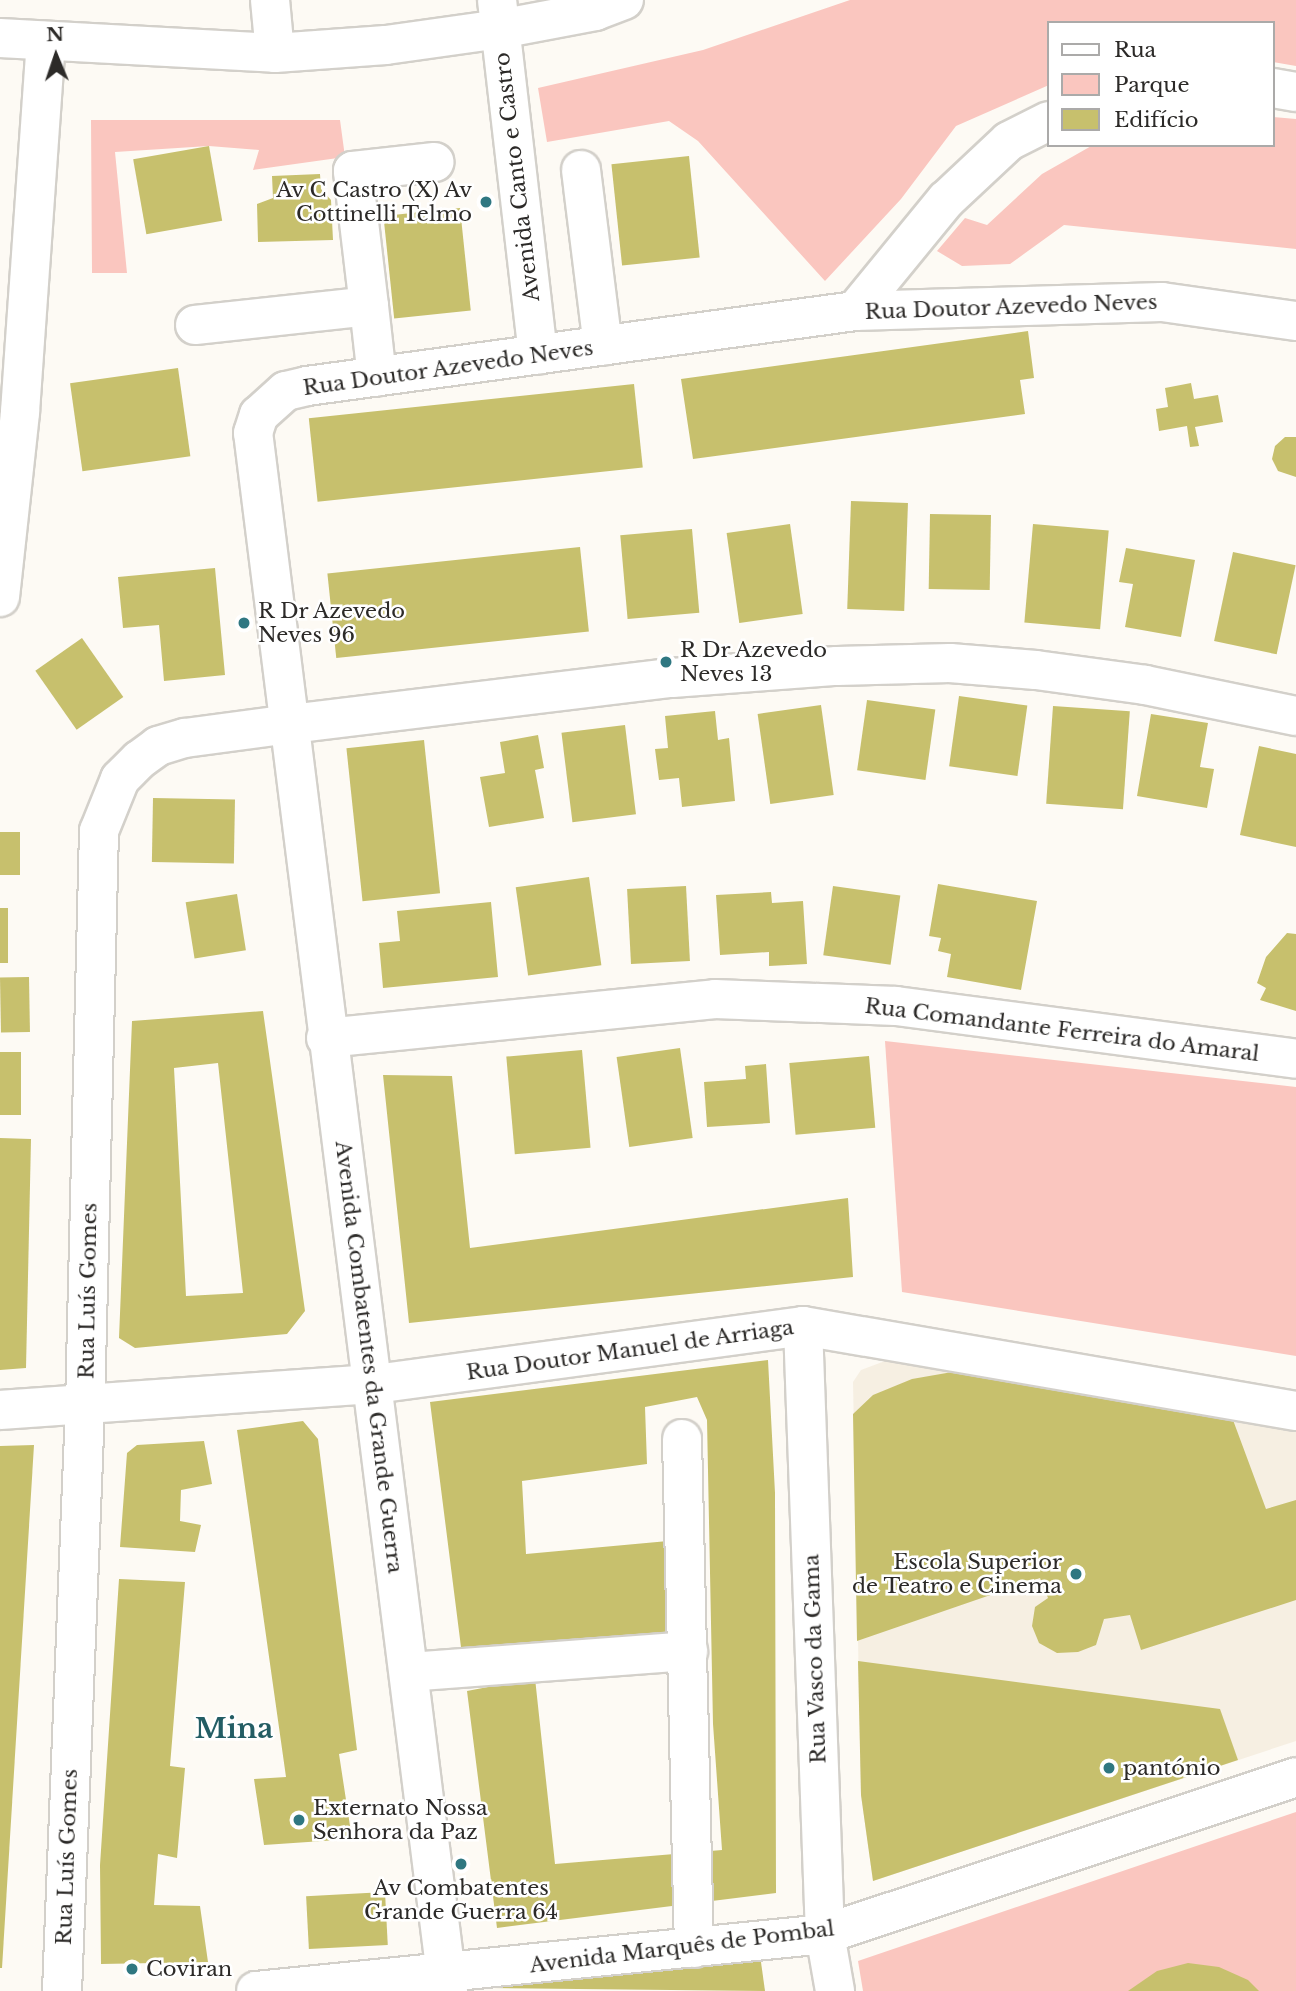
<!DOCTYPE html>
<meta charset="utf-8">
<style>
body{margin:0}
#map{position:relative;width:1296px;height:1991px;overflow:hidden;background:#fdfaf4;font-family:"Libre Baskerville",serif}
div>[style]{position:absolute}
.built>*{inset:0;background:#f6efe2}
.green>*{inset:0;background:#fac6bf}
.building>*{inset:0;background:#c7c06d;transform-origin:0 0}
.roads{filter:drop-shadow(2px 0 #d3d0ca) drop-shadow(-2px 0 #d3d0ca) drop-shadow(0 2px #d3d0ca) drop-shadow(0 -2px #d3d0ca)}
.minor>*{height:38px;margin:-19px;padding:0 19px;transform-origin:19px;border-radius:19px;background:#fff}
.dots>*{width:19px;height:19px;translate:-50% -50%;box-sizing:border-box;border:4px solid #fff;border-radius:50%}
span{translate:-50% -50%;white-space:nowrap;text-align:center;line-height:1.15;-webkit-text-stroke:5px #fff;paint-order:stroke}
.street-label{font-size:21px;color:#2c2a28}
.poi-label{font-size:21px;color:#2c2a28}
.right{translate:-100% -50%;text-align:right}
.left{translate:0 -50%;text-align:left}
.district-label{font-size:28px;color:#235d64;font-weight:700}
.legend{position:absolute;left:1047px;top:21px;width:228px;height:126px;box-sizing:border-box;background:#fff;border:2px solid #abaaa9;margin:0;padding:9px 12px;list-style:none;font-size:21px;color:#2c2a28}
.legend li{display:flex;align-items:center;gap:14px;height:35px}
.legend b{width:35px;border:2px solid #abaaa9}
.north{position:absolute;left:21px;top:21px;width:70px;height:70px;-webkit-text-stroke:5px #fff;paint-order:stroke;rotate:358deg;font-size:19px;font-weight:700;line-height:28px;text-align:center;color:#2c2a28}
.north::after{content:'';display:block;margin:auto;width:24px;height:32px;background:#2c2a28;clip-path:polygon(50% 0,100% 100%,50% 72%,0 100%)}
</style>
<div id="map">
<div class="built">
<i style="clip-path:polygon(893px 1358px,1063px 1392px,1296px 1427px,1296px 1741px,873px 1881px,861px 1795px,853px 1382px,861px 1370px)"></i>
</div>
<div class="green">
<i style="clip-path:polygon(850px 0,1296px 0,1296px 66px,1273px 62px,1273px 23px,1049px 23px,1049px 85px,956px 126px,901px 199px,825px 281px,698px 141px,669px 121px,547px 142px,538px 88px,703px 50px)"></i>
<i style="clip-path:polygon(1273px 117px,1296px 119px,1296px 249px,1064px 225px,1010px 264px,962px 266px,937px 251px,965px 218px,987px 225px,1042px 174px,1093px 145px,1273px 145px)"></i>
<i style="clip-path:polygon(91px 120px,340px 120px,345px 157px,253px 170px,259px 150px,209px 146px,115px 152px,127px 273px,92px 273px)"></i>
<i style="clip-path:polygon(885px 1041px,1296px 1087px,1296px 1356px,902px 1292px)"></i>
<i style="clip-path:polygon(1296px 1812px,1296px 1991px,863px 1991px,858px 1961px)"></i>
</div>
<div class="building">
<i style="left:209px;top:146px;width:76px;height:77px;rotate:80deg"></i>
<i style="left:689px;top:156px;width:102px;height:78px;rotate:84deg"></i>
<i style="clip-path:polygon(320px 174px,321px 189px,331px 200px,333px 240px,258px 242px,257px 204px,273px 198px,272px 176px)"></i>
<i style="left:460px;top:208px;width:103px;height:77px;rotate:84deg"></i>
<i style="clip-path:polygon(1028px 331px,1034px 378px,1020px 380px,1025px 414px,693px 459px,681px 379px)"></i>
<i style="left:178px;top:368px;width:89px;height:109px;rotate:82deg"></i>
<i style="clip-path:polygon(1191px 383px,1194px 399px,1218px 395px,1223px 422px,1195px 427px,1199px 446px,1190px 447px,1187px 426px,1159px 431px,1156px 409px,1168px 407px,1165px 388px)"></i>
<i style="left:634px;top:384px;width:84px;height:327px;rotate:84deg"></i>
<i style="clip-path:polygon(1285px 437px,1296px 437px,1296px 477px,1278px 471px,1272px 459px,1275px 446px)"></i>
<i style="left:851px;top:501px;width:57px;height:108px;rotate:2deg"></i>
<i style="left:930px;top:514px;width:61px;height:75px;rotate:1deg"></i>
<i style="left:790px;top:524px;width:91px;height:64px;rotate:82deg"></i>
<i style="left:1033px;top:524px;width:76px;height:99px;rotate:5deg"></i>
<i style="left:692px;top:529px;width:84px;height:72px;rotate:85deg"></i>
<i style="left:580px;top:547px;width:85px;height:254px;rotate:84deg"></i>
<i style="clip-path:polygon(1126px 548px,1195px 560px,1181px 637px,1125px 627px,1133px 584px,1119px 582px)"></i>
<i style="left:1233px;top:552px;width:64px;height:91px;rotate:12deg"></i>
<i style="clip-path:polygon(215px 568px,225px 675px,164px 681px,159px 625px,123px 628px,118px 577px)"></i>
<i style="left:82px;top:638px;width:72px;height:57px;rotate:55deg"></i>
<i style="left:959px;top:696px;width:69px;height:71px;rotate:8deg"></i>
<i style="left:867px;top:700px;width:69px;height:71px;rotate:8deg"></i>
<i style="left:821px;top:705px;width:91px;height:64px;rotate:82deg"></i>
<i style="left:1053px;top:706px;width:77px;height:98px;rotate:4deg"></i>
<i style="clip-path:polygon(715px 711px,718px 740px,729px 738px,735px 801px,682px 807px,679px 778px,659px 780px,655px 749px,668px 748px,665px 716px)"></i>
<i style="clip-path:polygon(1151px 714px,1208px 723px,1200px 767px,1214px 769px,1207px 808px,1137px 796px)"></i>
<i style="left:625px;top:725px;width:90px;height:64px;rotate:83deg"></i>
<i style="clip-path:polygon(538px 735px,544px 768px,535px 770px,544px 818px,489px 827px,480px 777px,505px 773px,500px 742px)"></i>
<i style="left:424px;top:740px;width:154px;height:78px;rotate:84deg"></i>
<i style="clip-path:polygon(1259px 746px,1296px 754px,1296px 847px,1240px 835px)"></i>
<i style="left:153px;top:798px;width:82px;height:64px;rotate:1deg"></i>
<i style="left:0;top:832px;width:20px;height:43px"></i>
<i style="left:589px;top:877px;width:89px;height:74px;rotate:82deg"></i>
<i style="clip-path:polygon(938px 884px,1037px 901px,1021px 990px,947px 977px,951px 954px,938px 951px,941px 938px,929px 936px)"></i>
<i style="left:686px;top:886px;width:75px;height:59px;rotate:87deg"></i>
<i style="left:833px;top:886px;width:68px;height:70px;rotate:8deg"></i>
<i style="clip-path:polygon(771px 892px,772px 903px,803px 901px,807px 964px,769px 966px,769px 952px,720px 955px,716px 895px)"></i>
<i style="left:237px;top:894px;width:57px;height:52px;rotate:81deg"></i>
<i style="clip-path:polygon(491px 902px,498px 977px,383px 988px,379px 943px,400px 941px,397px 911px)"></i>
<i style="left:0;top:908px;width:8px;height:55px"></i>
<i style="clip-path:polygon(1287px 933px,1296px 934px,1296px 1011px,1260px 1000px,1266px 988px,1257px 983px,1266px 957px)"></i>
<i style="left:29px;top:977px;width:55px;height:29px;rotate:89deg"></i>
<i style="clip-path:polygon(evenodd,263px 1011px,305px 1311px,287px 1334px,135px 1348px,119px 1338px,132px 1021px,263px 1011px,218px 1063px,243px 1293px,186px 1296px,174px 1068px,218px 1063px)"></i>
<i style="left:680px;top:1048px;width:91px;height:64px;rotate:82deg"></i>
<i style="left:582px;top:1050px;width:98px;height:76px;rotate:85deg"></i>
<i style="left:0;top:1052px;width:21px;height:63px"></i>
<i style="left:869px;top:1056px;width:72px;height:80px;rotate:85deg"></i>
<i style="clip-path:polygon(766px 1064px,770px 1123px,707px 1127px,704px 1082px,746px 1079px,745px 1066px)"></i>
<i style="clip-path:polygon(383px 1075px,452px 1076px,470px 1248px,848px 1198px,853px 1277px,409px 1323px)"></i>
<i style="clip-path:polygon(0 1138px,31px 1139px,26px 1368px,0 1370px)"></i>
<i style="clip-path:polygon(768px 1360px,775px 1493px,776px 1893px,497px 1928px,467px 1691px,535px 1678px,555px 1864px,722px 1850px,713px 1724px,707px 1420px,697px 1397px,645px 1407px,647px 1464px,522px 1481px,526px 1554px,668px 1541px,676px 1631px,462px 1655px,430px 1402px)"></i>
<i style="clip-path:polygon(958px 1371px,1233px 1420px,1266px 1509px,1296px 1500px,1296px 1600px,1141px 1650px,1130px 1615px,1104px 1619px,1096px 1645px,1078px 1652px,1057px 1653px,1039px 1643px,1032px 1626px,1035px 1607px,1048px 1598px,1040px 1578px,857px 1641px,853px 1414px,873px 1395px,912px 1379px)"></i>
<i style="clip-path:polygon(303px 1421px,318px 1439px,357px 1750px,339px 1754px,352px 1839px,264px 1845px,254px 1779px,286px 1777px,237px 1430px)"></i>
<i style="clip-path:polygon(204px 1441px,212px 1484px,181px 1490px,180px 1521px,201px 1525px,195px 1552px,120px 1547px,127px 1453px,137px 1445px)"></i>
<i style="clip-path:polygon(34px 1445px,2px 1968px,0 1968px,0 1446px)"></i>
<i style="clip-path:polygon(119px 1579px,185px 1582px,170px 1766px,185px 1768px,177px 1858px,158px 1854px,154px 1905px,200px 1906px,208px 1962px,101px 1964px,100px 1865px)"></i>
<i style="clip-path:polygon(858px 1661px,1220px 1709px,1238px 1760px,873px 1881px,861px 1795px)"></i>
<i style="left:385px;top:1892px;width:53px;height:79px;rotate:87deg"></i>
<i style="clip-path:polygon(760px 1955px,765px 1991px,493px 1988px)"></i>
<i style="clip-path:polygon(1188px 1963px,1219px 1967px,1248px 1980px,1259px 1991px,1128px 1991px,1157px 1971px)"></i>
</div>
<div class="roads">
<div class="minor">
<i style="left:270px;top:0;width:53px;rotate:84.6deg"></i>
<i style="left:497px;top:0;width:357px;rotate:83.4deg"></i>
<i style="left:0;top:38px;width:275px;rotate:3.1deg"></i>
<i style="left:275px;top:53px;width:111px;rotate:-4.1deg"></i>
<i style="left:386px;top:45px;width:115px;rotate:-8deg"></i>
<i style="left:500px;top:29px;width:97px;rotate:-10.7deg"></i>
<i style="left:595px;top:11px;width:31px;rotate:-21deg"></i>
<i style="left:1273px;top:88px;width:23px;rotate:10deg"></i>
<i style="left:581px;top:170px;width:177px;rotate:82.9deg"></i>
<i style="left:369px;top:306px;width:71px;rotate:83.6deg"></i>
<i style="left:855px;top:311px;width:144px;rotate:-50.7deg"></i>
<i style="left:946px;top:200px;width:86px;rotate:-43.1deg"></i>
<i style="left:1009px;top:141px;width:45px;rotate:-26.6deg"></i>
<i style="left:195px;top:325px;width:175px;rotate:-6.2deg"></i>
<i style="left:369px;top:306px;width:136px;rotate:-96.8deg"></i>
<i style="left:353px;top:171px;width:82px;rotate:-6.3deg"></i>
<i style="left:0;top:597px;width:186px;rotate:-83.8deg"></i>
<i style="left:20px;top:412px;width:372px;rotate:-86deg"></i>
<i style="left:326px;top:1038px;width:391px;rotate:-5.7deg"></i>
<i style="left:715px;top:999px;width:181px;rotate:2.2deg"></i>
<i style="left:896px;top:1006px;width:403px;rotate:7.5deg"></i>
<i style="left:803px;top:1326px;width:608px;rotate:87.93deg"></i>
<i style="left:825px;top:1934px;width:58px;rotate:80deg"></i>
<i style="left:0;top:1410px;width:376px;rotate:-4deg"></i>
<i style="left:375px;top:1384px;width:432px;rotate:-7.7deg"></i>
<i style="left:803px;top:1326px;width:500px;rotate:9.78deg"></i>
<i style="left:682px;top:1439px;width:509px;rotate:88.65deg"></i>
<i style="left:409px;top:1672px;width:280px;rotate:-4.3deg"></i>
<i style="left:62px;top:1991px;width:584px;rotate:-87.74deg"></i>
<i style="left:85px;top:1407px;width:576px;rotate:-88.61deg"></i>
<i style="left:99px;top:831px;width:56px;rotate:-68deg"></i>
<i style="left:120px;top:779px;width:27px;rotate:-45deg"></i>
<i style="left:139px;top:760px;width:24px;rotate:-36deg"></i>
<i style="left:158px;top:746px;width:28px;rotate:-17deg"></i>
<i style="left:185px;top:738px;width:106px;rotate:-7.6deg"></i>
<i style="left:290px;top:724px;width:385px;rotate:-6.9deg"></i>
<i style="left:672px;top:678px;width:165px;rotate:-4.2deg"></i>
<i style="left:837px;top:666px;width:113px;rotate:-1.5deg"></i>
<i style="left:950px;top:663px;width:86px;rotate:4.7deg"></i>
<i style="left:1036px;top:670px;width:110px;rotate:7.8deg"></i>
<i style="left:1145px;top:685px;width:154px;rotate:11.6deg"></i>
<i style="left:256px;top:1991px;width:572px;rotate:-5.72deg"></i>
<i style="left:825px;top:1934px;width:496px;rotate:-18.4deg"></i>
<i style="left:448px;top:1991px;width:1570px;rotate:-97.13deg"></i>
<i style="left:253px;top:433px;width:19px;rotate:-72deg"></i>
<i style="left:259px;top:415px;width:36px;rotate:-42deg"></i>
<i style="left:286px;top:391px;width:22px;rotate:-13deg"></i>
<i style="left:307px;top:386px;width:553px;rotate:-7.79deg"></i>
<i style="left:855px;top:311px;width:307px;rotate:-1.7deg"></i>
<i style="left:1162px;top:302px;width:135px;rotate:8.1deg"></i>
</div>
</div>
<div class="dots">
<i style="left:486px;top:202px;background:#2f7781"></i>
<i style="left:244px;top:623px;background:#2f7781"></i>
<i style="left:666px;top:662px;background:#2f7781"></i>
<i style="left:1076px;top:1574px;background:#2f7781"></i>
<i style="left:1109px;top:1768px;background:#2f7781"></i>
<i style="left:299px;top:1820px;background:#2f7781"></i>
<i style="left:461px;top:1864px;background:#2f7781"></i>
<i style="left:132px;top:1969px;background:#2f7781"></i>
</div>
<div class="street-label">
<span style="left:517px;top:177px;rotate:-97deg">Avenida Canto e Castro</span>
<span style="left:1011px;top:307px;rotate:-2deg">Rua Doutor Azevedo Neves</span>
<span style="left:448px;top:368px;rotate:-8deg">Rua Doutor Azevedo Neves</span>
<span style="left:1062px;top:1030px;rotate:7deg">Rua Comandante Ferreira do Amaral</span>
<span style="left:88px;top:1291px;rotate:-89deg">Rua Luís Gomes</span>
<span style="left:630px;top:1350px;rotate:-8deg">Rua Doutor Manuel de Arriaga</span>
<span style="left:369px;top:1357px;rotate:83deg">Avenida Combatentes da Grande Guerra</span>
<span style="left:815px;top:1659px;rotate:-92deg">Rua Vasco da Gama</span>
<span style="left:67px;top:1857px;rotate:-88deg">Rua Luís Gomes</span>
<span style="left:682px;top:1947px;rotate:-7deg">Avenida Marquês de Pombal</span>
</div>
<div class="poi-label">
<span class="right" style="left:472px;top:202px">Av C Castro (X) Av<br>Cottinelli Telmo</span>
<span class="left" style="left:258px;top:623px">R Dr Azevedo<br>Neves 96</span>
<span class="left" style="left:680px;top:662px">R Dr Azevedo<br>Neves 13</span>
<span class="right" style="left:1062px;top:1574px">Escola Superior<br>de Teatro e Cinema</span>
<span class="left" style="left:1123px;top:1768px">pantónio</span>
<span class="left" style="left:313px;top:1820px">Externato Nossa<br>Senhora da Paz</span>
<span style="left:461px;top:1900px">Av Combatentes<br>Grande Guerra 64</span>
<span class="left" style="left:146px;top:1969px">Coviran</span>
</div>
<div class="district-label">
<span style="left:234px;top:1729px">Mina</span>
</div>
<ul class="legend">
<li><b style="height:9px;background:#fff"></b>Rua</li>
<li><b style="height:19px;background:#fac6bf"></b>Parque</li>
<li><b style="height:19px;background:#c7c06d"></b>Edifício</li>
</ul>
<div class="north">N</div>
</div>
